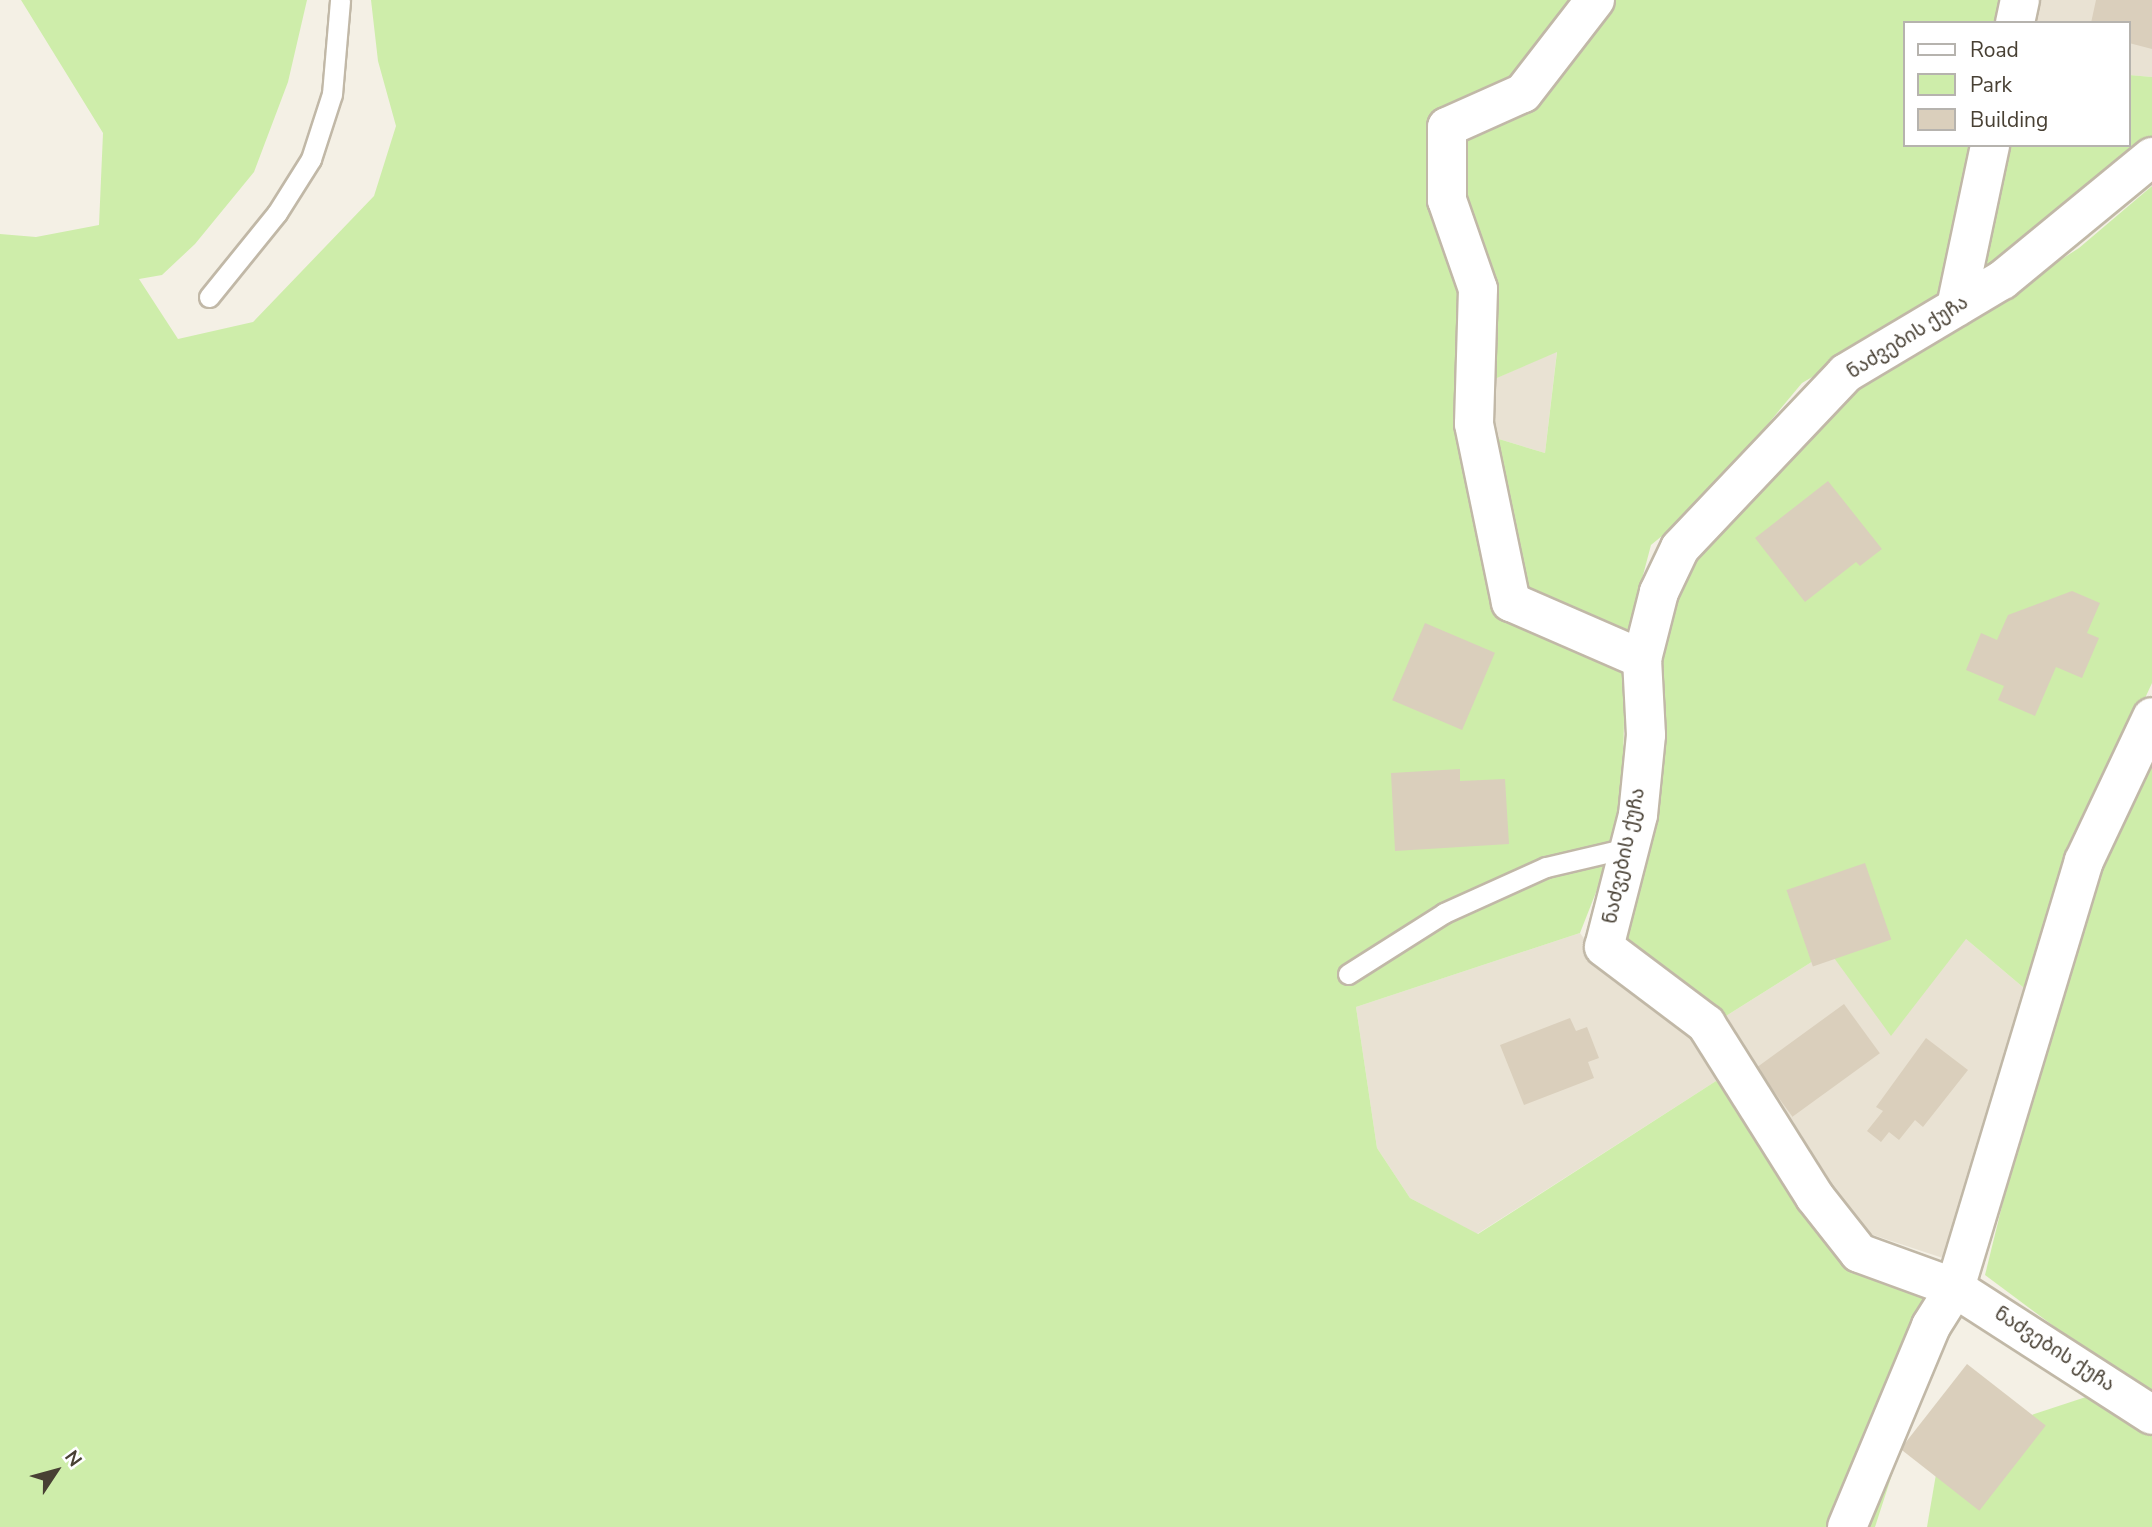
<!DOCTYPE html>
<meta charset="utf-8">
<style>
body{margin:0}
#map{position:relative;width:2152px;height:1527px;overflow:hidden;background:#f4f0e5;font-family:"Nunito Sans","Noto Sans Georgian",sans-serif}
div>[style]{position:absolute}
.residential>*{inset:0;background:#e9e2d3}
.green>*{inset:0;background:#ceedaa}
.building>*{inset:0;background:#dacfbc;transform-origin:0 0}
.roads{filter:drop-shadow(2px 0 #c1b8a7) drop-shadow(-2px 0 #c1b8a7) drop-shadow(0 2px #c1b8a7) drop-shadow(0 -2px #c1b8a7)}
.service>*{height:19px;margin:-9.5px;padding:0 9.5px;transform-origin:9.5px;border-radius:9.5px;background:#fff}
.minor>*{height:38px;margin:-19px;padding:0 19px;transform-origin:19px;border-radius:19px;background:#fff}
span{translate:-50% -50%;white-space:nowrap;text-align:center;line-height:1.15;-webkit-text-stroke:5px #fff;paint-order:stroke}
.street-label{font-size:19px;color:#484034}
.legend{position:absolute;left:1903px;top:21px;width:228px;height:126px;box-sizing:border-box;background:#fff;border:2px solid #b6b3ae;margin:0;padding:9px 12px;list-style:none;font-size:21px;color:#484034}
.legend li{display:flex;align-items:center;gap:14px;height:35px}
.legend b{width:35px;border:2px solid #b6b3ae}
.north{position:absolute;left:21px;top:1436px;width:70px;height:70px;-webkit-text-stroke:5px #fff;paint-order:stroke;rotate:54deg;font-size:19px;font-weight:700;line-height:28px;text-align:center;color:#484034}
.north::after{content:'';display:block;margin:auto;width:24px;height:32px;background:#484034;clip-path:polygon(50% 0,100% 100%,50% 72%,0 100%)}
</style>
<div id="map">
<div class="residential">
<i style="clip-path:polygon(2035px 0,2152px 0,2152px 77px,2129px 75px,2129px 23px,2031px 23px)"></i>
<i style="clip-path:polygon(1557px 351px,1545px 453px,1489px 436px,1490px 381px)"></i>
<i style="clip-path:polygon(1580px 933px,1602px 964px,1700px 1041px,1716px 1081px,1477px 1234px,1410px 1198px,1377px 1148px,1356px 1007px)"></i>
<i style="clip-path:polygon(1966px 939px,2024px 988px,1961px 1264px,1855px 1229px,1718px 1021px,1829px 951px)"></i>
</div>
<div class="green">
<i style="clip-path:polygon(21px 0,307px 0,288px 82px,254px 172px,195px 244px,162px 275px,139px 279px,178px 339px,253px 322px,374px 196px,396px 126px,378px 61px,371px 0,1582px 0,1515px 86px,1439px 118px,1510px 617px,1625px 664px,1622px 826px,1580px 933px,1356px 1007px,1377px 1148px,1410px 1198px,1478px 1234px,1716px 1081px,1744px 1104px,1851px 1273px,1932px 1284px,1920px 1388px,1875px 1527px,0 1527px,0 234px,36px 237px,99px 225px,103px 133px)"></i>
<i style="clip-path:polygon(1614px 0,2004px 0,2000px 23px,1905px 23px,1905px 145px,1976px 145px,1945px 299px,1802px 383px,1703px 502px,1651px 545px,1628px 632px,1524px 595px,1489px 436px,1545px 453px,1557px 352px,1490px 381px,1492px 290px,1466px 193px,1459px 139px,1534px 109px)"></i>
<i style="clip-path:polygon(2129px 75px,2152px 77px,2152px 137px,1972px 280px,2004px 145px,2129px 145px)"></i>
<i style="clip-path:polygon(2152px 186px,2152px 683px,2066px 870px,2024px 988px,1966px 939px,1891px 1036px,1829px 951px,1718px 1021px,1622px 941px,1660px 662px,1678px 582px,1839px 402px,2079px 248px)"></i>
<i style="clip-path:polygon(2152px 754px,2152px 1399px,1985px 1275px,2053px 999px,2099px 858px)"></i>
<i style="clip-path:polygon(2089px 1396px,2152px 1430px,2152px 1527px,1927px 1527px,1941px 1445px)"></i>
</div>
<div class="building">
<i style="clip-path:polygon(2096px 0,2152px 0,2152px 49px,2129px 43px,2129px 23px,2091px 23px)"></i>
<i style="clip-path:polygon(1828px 481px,1882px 549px,1860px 566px,1856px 562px,1805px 602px,1755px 538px)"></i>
<i style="clip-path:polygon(2072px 591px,2100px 603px,2087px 633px,2099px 638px,2082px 678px,2056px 667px,2035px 716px,1998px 700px,2004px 686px,1966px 670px,1981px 633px,1997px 640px,2008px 615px)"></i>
<i style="left:1425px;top:623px;width:76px;height:84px;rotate:23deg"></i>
<i style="clip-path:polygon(1460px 769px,1460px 781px,1505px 779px,1509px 844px,1395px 851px,1391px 773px)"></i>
<i style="left:1865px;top:863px;width:81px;height:83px;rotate:71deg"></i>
<i style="left:1844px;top:1004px;width:61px;height:108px;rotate:54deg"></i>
<i style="clip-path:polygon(1570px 1018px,1576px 1031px,1587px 1027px,1599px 1058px,1588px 1062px,1594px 1078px,1524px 1105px,1500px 1045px)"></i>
<i style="clip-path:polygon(1926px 1038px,1968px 1070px,1923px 1127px,1915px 1120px,1899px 1140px,1889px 1132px,1881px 1142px,1867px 1131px,1883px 1111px,1876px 1107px)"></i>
<i style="left:1967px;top:1364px;width:100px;height:108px;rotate:38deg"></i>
</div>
<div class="roads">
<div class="service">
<i style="left:209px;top:297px;width:108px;rotate:-51deg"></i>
<i style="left:277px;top:213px;width:64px;rotate:-57.8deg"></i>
<i style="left:311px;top:159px;width:68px;rotate:-72.1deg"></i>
<i style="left:332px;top:94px;width:94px;rotate:-85.1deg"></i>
<i style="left:1348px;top:974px;width:114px;rotate:-32.4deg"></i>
<i style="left:1444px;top:913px;width:112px;rotate:-24.3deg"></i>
<i style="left:1546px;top:867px;width:87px;rotate:-13.2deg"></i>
</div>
<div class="minor">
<i style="left:1595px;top:0;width:118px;rotate:127.7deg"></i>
<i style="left:1523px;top:93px;width:83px;rotate:155.9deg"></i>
<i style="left:1447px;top:127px;width:73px;rotate:90deg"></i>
<i style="left:1447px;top:200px;width:94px;rotate:70.8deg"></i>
<i style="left:1478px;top:289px;width:135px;rotate:91.7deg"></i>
<i style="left:1474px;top:424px;width:182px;rotate:78.3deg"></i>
<i style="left:1511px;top:602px;width:143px;rotate:23.5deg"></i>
<i style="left:2015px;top:23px;width:24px;rotate:-78deg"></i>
<i style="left:2152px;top:157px;width:194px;rotate:140.6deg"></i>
<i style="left:2002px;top:280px;width:182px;rotate:149.2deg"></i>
<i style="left:1846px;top:373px;width:241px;rotate:133.5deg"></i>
<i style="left:1680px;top:548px;width:49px;rotate:115.5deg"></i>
<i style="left:1659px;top:592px;width:69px;rotate:104.2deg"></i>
<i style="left:1642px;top:659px;width:76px;rotate:87deg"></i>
<i style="left:1646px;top:735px;width:80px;rotate:95.7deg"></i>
<i style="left:1638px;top:815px;width:136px;rotate:104.4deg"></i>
<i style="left:1604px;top:947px;width:128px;rotate:37deg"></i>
<i style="left:1706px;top:1024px;width:204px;rotate:57.8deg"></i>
<i style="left:1815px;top:1197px;width:71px;rotate:51.8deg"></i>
<i style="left:1859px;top:1253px;width:102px;rotate:20deg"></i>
<i style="left:1955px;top:1288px;width:234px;rotate:32.8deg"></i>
<i style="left:1956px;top:307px;width:166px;rotate:-78.1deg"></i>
<i style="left:1847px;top:1527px;width:218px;rotate:-67.3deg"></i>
<i style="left:1931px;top:1326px;width:45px;rotate:-57.7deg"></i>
<i style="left:1955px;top:1288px;width:446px;rotate:-73.2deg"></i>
<i style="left:2084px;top:861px;width:159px;rotate:-64.7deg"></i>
</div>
</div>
<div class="street-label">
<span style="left:1908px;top:338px;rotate:-32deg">ნაძვების ქუჩა</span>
<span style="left:1625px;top:856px;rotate:-78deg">ნაძვების ქუჩა</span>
<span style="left:2054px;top:1350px;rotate:33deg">ნაძვების ქუჩა</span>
</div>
<ul class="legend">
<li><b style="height:9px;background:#fff"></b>Road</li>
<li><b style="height:19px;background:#ceedaa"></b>Park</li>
<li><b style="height:19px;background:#dacfbc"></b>Building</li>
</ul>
<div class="north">N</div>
</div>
